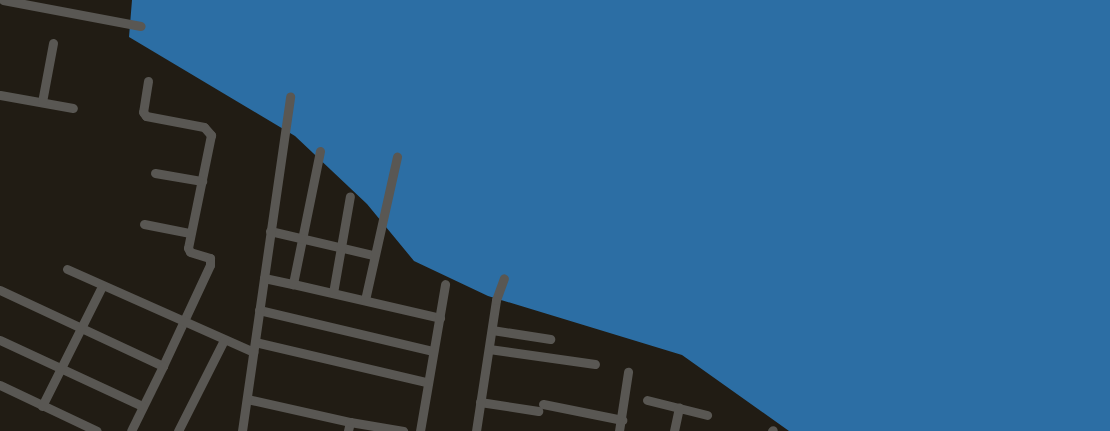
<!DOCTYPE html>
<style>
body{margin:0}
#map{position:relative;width:1110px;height:431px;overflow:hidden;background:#211c14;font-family:Georgia,serif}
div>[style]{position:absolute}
.water>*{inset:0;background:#2c6ea4}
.minor>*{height:9px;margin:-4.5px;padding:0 4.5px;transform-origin:4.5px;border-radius:4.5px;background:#595753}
span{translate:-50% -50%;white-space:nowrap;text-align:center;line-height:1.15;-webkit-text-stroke:5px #18130c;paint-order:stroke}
</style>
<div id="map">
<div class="water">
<i style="clip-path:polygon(132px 0,1110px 0,1110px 431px,789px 431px,682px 355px,488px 296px,414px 261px,367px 204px,295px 136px,129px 37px)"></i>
</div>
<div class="minor">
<i style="left:3px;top:0;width:140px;rotate:10.7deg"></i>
<i style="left:148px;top:81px;width:31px;rotate:99deg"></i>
<i style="left:143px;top:112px;width:5px;rotate:53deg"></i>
<i style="left:146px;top:116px;width:59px;rotate:10.7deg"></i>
<i style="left:204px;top:127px;width:11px;rotate:49deg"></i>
<i style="left:211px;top:135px;width:115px;rotate:101.5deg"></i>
<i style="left:188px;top:248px;width:4px;rotate:63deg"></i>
<i style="left:190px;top:252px;width:21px;rotate:17deg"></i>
<i style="left:210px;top:258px;width:7px;rotate:90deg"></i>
<i style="left:210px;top:265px;width:111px;rotate:115deg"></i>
<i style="left:0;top:95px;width:74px;rotate:10.1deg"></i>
<i style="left:42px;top:102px;width:60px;rotate:-79.4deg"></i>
<i style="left:320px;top:151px;width:136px;rotate:101.5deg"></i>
<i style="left:293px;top:284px;width:151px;rotate:13deg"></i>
<i style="left:155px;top:173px;width:48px;rotate:9.7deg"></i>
<i style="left:144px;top:224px;width:47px;rotate:11.1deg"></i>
<i style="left:270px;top:231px;width:106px;rotate:13.1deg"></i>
<i style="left:67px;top:269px;width:204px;rotate:24deg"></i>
<i style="left:264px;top:278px;width:30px;rotate:12deg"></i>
<i style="left:0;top:290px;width:180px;rotate:25deg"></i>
<i style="left:163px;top:366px;width:72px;rotate:116.2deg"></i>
<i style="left:333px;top:293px;width:98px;rotate:-80.1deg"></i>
<i style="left:365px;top:300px;width:147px;rotate:-77.4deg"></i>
<i style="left:259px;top:310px;width:179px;rotate:13.3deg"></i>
<i style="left:492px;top:330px;width:59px;rotate:8.8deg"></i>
<i style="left:0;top:340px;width:157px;rotate:24.9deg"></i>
<i style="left:255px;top:342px;width:176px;rotate:13.2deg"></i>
<i style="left:489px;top:349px;width:107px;rotate:8.1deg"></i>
<i style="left:0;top:385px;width:107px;rotate:25.4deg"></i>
<i style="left:247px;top:399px;width:106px;rotate:12.6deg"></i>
<i style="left:350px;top:422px;width:9px;rotate:103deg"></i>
<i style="left:647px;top:400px;width:62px;rotate:14deg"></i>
<i style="left:480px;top:402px;width:59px;rotate:8.8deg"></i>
<i style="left:543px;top:404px;width:81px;rotate:11.4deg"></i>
<i style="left:42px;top:406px;width:134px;rotate:-63.4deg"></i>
<i style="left:350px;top:422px;width:54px;rotate:9.6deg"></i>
<i style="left:178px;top:431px;width:102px;rotate:-63.2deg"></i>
<i style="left:242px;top:431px;width:338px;rotate:-81.8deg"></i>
<i style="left:420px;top:431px;width:149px;rotate:-80.3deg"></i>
<i style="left:476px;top:431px;width:133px;rotate:-81.3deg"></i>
<i style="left:496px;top:300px;width:23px;rotate:-70deg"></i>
<i style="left:619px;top:431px;width:60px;rotate:-81.3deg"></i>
<i style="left:674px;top:431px;width:24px;rotate:-78deg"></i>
<i style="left:772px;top:431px;width:1px;rotate:-45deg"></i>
</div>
</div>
